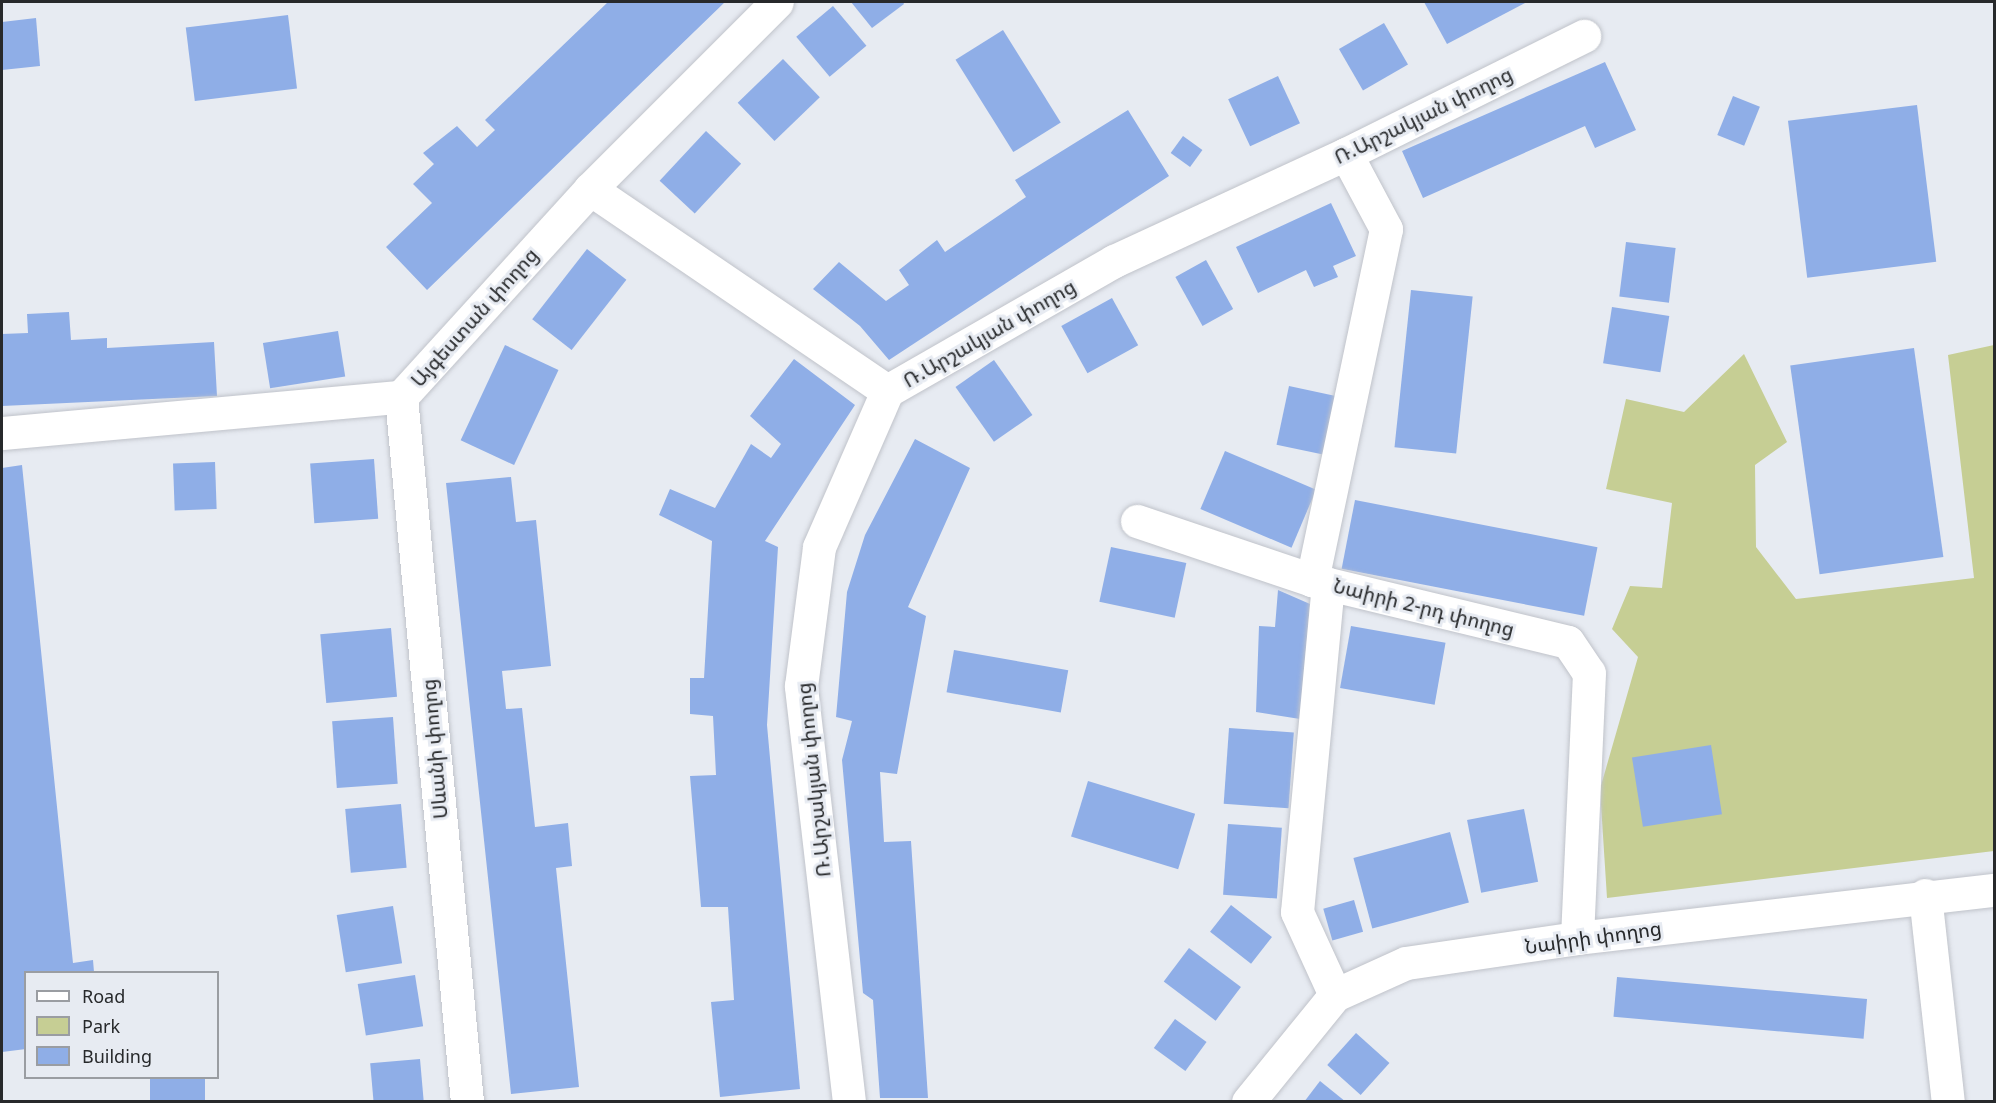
<!DOCTYPE html>
<html>
<head>
<meta charset="utf-8">
<style>
	body { margin:0 }
	#map { position:relative; width:1996px; height:1103px; overflow:hidden; background:#e7ebf2; font-family:"Noto Sans","Noto Sans Armenian",sans-serif }
	div>[style] { position:absolute }
	[style*='--x'] { left:calc(var(--x)*1px); top:calc(var(--y)*1px); width:calc(var(--w)*1px); rotate:calc(var(--a)*1deg) }
	.green>* { inset:0; background:#c6ce94 }
	.building>* { inset:0; background:#8faee7; transform-origin:0 0 }
	.roads { filter:drop-shadow(0 0 2px #c0c3ca) drop-shadow(0 0 2px #c0c3ca) }
	.street>* { height:33px; margin:-16.5px; padding:0 16.5px; transform-origin:16.5px; border-radius:16.5px; background:#fff }
	span { translate:-50% -50%; white-space:nowrap; text-align:center; line-height:1.15; -webkit-text-stroke:6px #e7ebf2; paint-order:stroke }
	.street-label { font-size:20px; color:#27292b }
	.frame { position:absolute; inset:0; border:3px solid #27292b; pointer-events:none }
	.legend { position:absolute; left:24px; top:971px; width:195px; height:108px; box-sizing:border-box; background:#e7ebf2; border:2px solid #9a9da2; margin:0; padding:8px 10px; list-style:none; font-size:18px; color:#27292b }
	.legend li { display:flex; align-items:center; gap:12px; height:30px }
	.legend b { width:30px; border:2px solid #9a9da2 }
</style>
</head>
<body>
<div id="map">
	<div class="green">
		<div style="clip-path:polygon(1994px 345px,1994px 851px,1607px 898px,1600px 789px,1638px 657px,1612px 629px,1630px 586px,1662px 588px,1672px 503px,1606px 489px,1626px 399px,1684px 412px,1744px 354px,1787px 442px,1755px 465px,1756px 547px,1796px 599px,1974px 578px,1948px 355px)"></div>
	</div>
	<div class="building">
		<div style="clip-path:polygon(608px 2px,725px 2px,427px 290px,386px 247px,432px 203px,413px 184px,434px 164px,423px 153px,457px 126px,477px 147px,495px 130px,485px 120px)"></div>
		<div style="clip-path:polygon(851px 2px,903px 2px,904px 4px,872px 28px)"></div>
		<div style="clip-path:polygon(1424px 2px,1527px 2px,1447px 44px)"></div>
		<div style="left:833px;top:6px;width:52px;height:48px;rotate:50deg"></div>
		<div style="left:288px;top:15px;width:74px;height:103px;rotate:83deg"></div>
		<div style="clip-path:polygon(36px 18px,40px 66px,2px 70px,2px 22px)"></div>
		<div style="left:1384px;top:23px;width:48px;height:52px;rotate:60deg"></div>
		<div style="left:1003px;top:30px;width:109px;height:56px;rotate:58deg"></div>
		<div style="left:783px;top:59px;width:53px;height:63px;rotate:46deg"></div>
		<div style="clip-path:polygon(1605px 62px,1636px 130px,1595px 148px,1585px 126px,1423px 198px,1402px 151px)"></div>
		<div style="left:1278px;top:76px;width:52px;height:55px;rotate:65deg"></div>
		<div style="left:1733px;top:96px;width:29px;height:42px;rotate:22deg"></div>
		<div style="left:1917px;top:105px;width:158px;height:130px;rotate:83deg"></div>
		<div style="clip-path:polygon(1128px 110px,1169px 176px,889px 360px,860px 326px,813px 289px,839px 262px,886px 301px,909px 285px,899px 270px,937px 240px,945px 252px,1026px 197px,1015px 180px)"></div>
		<div style="left:706px;top:131px;width:48px;height:68px;rotate:43deg"></div>
		<div style="left:1183px;top:136px;width:24px;height:21px;rotate:36deg"></div>
		<div style="clip-path:polygon(1331px 203px,1356px 256px,1333px 266px,1338px 277px,1314px 287px,1306px 270px,1258px 293px,1236px 247px)"></div>
		<div style="left:1626px;top:242px;width:50px;height:55px;rotate:7deg"></div>
		<div style="left:587px;top:249px;width:50px;height:89px;rotate:38deg"></div>
		<div style="left:1206px;top:260px;width:56px;height:35px;rotate:61deg"></div>
		<div style="left:1411px;top:290px;width:62px;height:158px;rotate:6deg"></div>
		<div style="left:1112px;top:298px;width:54px;height:58px;rotate:61deg"></div>
		<div style="left:1612px;top:307px;width:58px;height:57px;rotate:9deg"></div>
		<div style="clip-path:polygon(69px 312px,71px 340px,107px 338px,107px 348px,214px 342px,217px 396px,2px 406px,2px 334px,28px 333px,27px 314px)"></div>
		<div style="left:338px;top:331px;width:46px;height:76px;rotate:81deg"></div>
		<div style="left:505px;top:345px;width:59px;height:105px;rotate:25deg"></div>
		<div style="left:1914px;top:348px;width:211px;height:125px;rotate:82deg"></div>
		<div style="clip-path:polygon(794px 359px,855px 405px,765px 541px,778px 547px,767px 725px,800px 1089px,720px 1097px,711px 1002px,734px 1000px,728px 907px,701px 907px,690px 776px,716px 775px,713px 716px,690px 714px,690px 678px,704px 678px,712px 541px,659px 515px,670px 489px,715px 508px,751px 444px,771px 458px,781px 444px,750px 416px)"></div>
		<div style="left:994px;top:360px;width:67px;height:47px;rotate:55deg"></div>
		<div style="left:1289px;top:386px;width:50px;height:60px;rotate:12deg"></div>
		<div style="clip-path:polygon(915px 439px,970px 468px,908px 607px,926px 616px,897px 774px,880px 772px,884px 842px,911px 841px,928px 1098px,880px 1098px,873px 1000px,863px 993px,842px 760px,852px 721px,836px 717px,847px 592px,865px 535px)"></div>
		<div style="left:1225px;top:451px;width:99px;height:63px;rotate:23deg"></div>
		<div style="left:374px;top:459px;width:60px;height:64px;rotate:86deg"></div>
		<div style="left:215px;top:462px;width:47px;height:42px;rotate:88deg"></div>
		<div style="clip-path:polygon(22px 465px,73px 963px,93px 960px,94px 972px,26px 972px,26px 1049px,2px 1052px,2px 468px)"></div>
		<div style="clip-path:polygon(511px 477px,516px 522px,536px 520px,551px 666px,502px 671px,506px 709px,522px 708px,535px 827px,568px 823px,572px 866px,556px 868px,579px 1087px,511px 1094px,446px 483px)"></div>
		<div style="left:1355px;top:500px;width:247px;height:70px;rotate:11deg"></div>
		<div style="left:1111px;top:547px;width:77px;height:56px;rotate:12deg"></div>
		<div style="clip-path:polygon(1278px 590px,1310px 604px,1300px 719px,1256px 712px,1259px 626px,1275px 627px)"></div>
		<div style="left:1351px;top:626px;width:96px;height:63px;rotate:10deg"></div>
		<div style="left:391px;top:628px;width:69px;height:71px;rotate:85deg"></div>
		<div style="left:954px;top:650px;width:116px;height:43px;rotate:10deg"></div>
		<div style="left:393px;top:717px;width:67px;height:61px;rotate:86deg"></div>
		<div style="left:1229px;top:728px;width:65px;height:76px;rotate:4deg"></div>
		<div style="left:1711px;top:745px;width:70px;height:80px;rotate:81deg"></div>
		<div style="left:1088px;top:781px;width:112px;height:58px;rotate:17deg"></div>
		<div style="left:401px;top:804px;width:64px;height:56px;rotate:85deg"></div>
		<div style="left:1524px;top:809px;width:74px;height:58px;rotate:79deg"></div>
		<div style="left:1228px;top:824px;width:54px;height:71px;rotate:4deg"></div>
		<div style="left:1450px;top:832px;width:73px;height:100px;rotate:75deg"></div>
		<div style="left:1354px;top:900px;width:33px;height:32px;rotate:74deg"></div>
		<div style="left:1231px;top:905px;width:52px;height:34px;rotate:38deg"></div>
		<div style="left:393px;top:906px;width:58px;height:57px;rotate:81deg"></div>
		<div style="left:1189px;top:948px;width:65px;height:42px;rotate:37deg"></div>
		<div style="left:415px;top:975px;width:52px;height:58px;rotate:81deg"></div>
		<div style="left:1617px;top:977px;width:251px;height:40px;rotate:5deg"></div>
		<div style="left:1175px;top:1019px;width:39px;height:36px;rotate:36deg"></div>
		<div style="left:1356px;top:1033px;width:45px;height:43px;rotate:42deg"></div>
		<div style="left:420px;top:1059px;width:43px;height:50px;rotate:85deg"></div>
		<div style="left:150px;top:1078px;width:55px;height:24px"></div>
		<div style="clip-path:polygon(1320px 1081px,1346px 1102px,1304px 1102px)"></div>
	</div>
	<div class="roads">
		<div class="street">
			<div style="--x:1346;--y:154;--w:85;--a:61.9"></div>
			<div style="--x:1386;--y:229;--w:359;--a:101.9"></div>
			<div style="--x:1312;--y:580;--w:263;--a:13.6"></div>
			<div style="--x:1568;--y:642;--w:37;--a:56"></div>
			<div style="--x:1589;--y:673;--w:265;--a:92.6"></div>
			<div style="--x:590;--y:189;--w:359;--a:34.2"></div>
			<div style="--x:401;--y:397;--w:708;--a:84.65"></div>
			<div style="--x:2;--y:433;--w:401;--a:-5.2"></div>
			<div style="--x:401;--y:397;--w:281;--a:-47.7"></div>
			<div style="--x:590;--y:189;--w:264;--a:-45"></div>
			<div style="--x:1137;--y:521;--w:185;--a:18.6"></div>
			<div style="--x:1328;--y:584;--w:329;--a:95.4"></div>
			<div style="--x:1297;--y:912;--w:91;--a:65.4"></div>
			<div style="--x:1925;--y:895;--w:208;--a:83.7"></div>
			<div style="--x:849;--y:1102;--w:419;--a:-96.6"></div>
			<div style="--x:801;--y:686;--w:140;--a:-82.6"></div>
			<div style="--x:819;--y:547;--w:170;--a:-66.4"></div>
			<div style="--x:887;--y:391;--w:262;--a:-29.8"></div>
			<div style="--x:1114;--y:261;--w:255;--a:-24.8"></div>
			<div style="--x:1346;--y:154;--w:266;--a:-26.4"></div>
			<div style="--x:1248;--y:1102;--w:138;--a:-50.9"></div>
			<div style="--x:1335;--y:995;--w:78;--a:-24.3"></div>
			<div style="--x:1406;--y:963;--w:173;--a:-8.3"></div>
			<div style="--x:1577;--y:938;--w:420;--a:-6.6"></div>
		</div>
	</div>
	<div class="street-label">
		<span style="left:1423px;top:115px;rotate:-26deg">Ռ.Արշակյան փողոց</span>
		<span style="left:474px;top:317px;rotate:-48deg">Այգեստան փողոց</span>
		<span style="left:989px;top:333px;rotate:-30deg">Ռ.Արշակյան փողոց</span>
		<span style="left:1424px;top:607px;rotate:14deg">Նաիրի 2-րդ փողոց</span>
		<span style="left:434px;top:749px;rotate:-95deg">Սևանի փողոց</span>
		<span style="left:813px;top:780px;rotate:-96deg">Ռ.Արշակյան փողոց</span>
		<span style="left:1593px;top:937px;rotate:-8deg">Նաիրի փողոց</span>
	</div>
	<div class="frame"></div>
	<ul class="legend">
	<li><b style="height:8px;background:#fff"></b>Road</li>
	<li><b style="height:16px;background:#c6ce94"></b>Park</li>
	<li><b style="height:16px;background:#8faee7"></b>Building</li>
	</ul>
</div>
</body>
</html>
